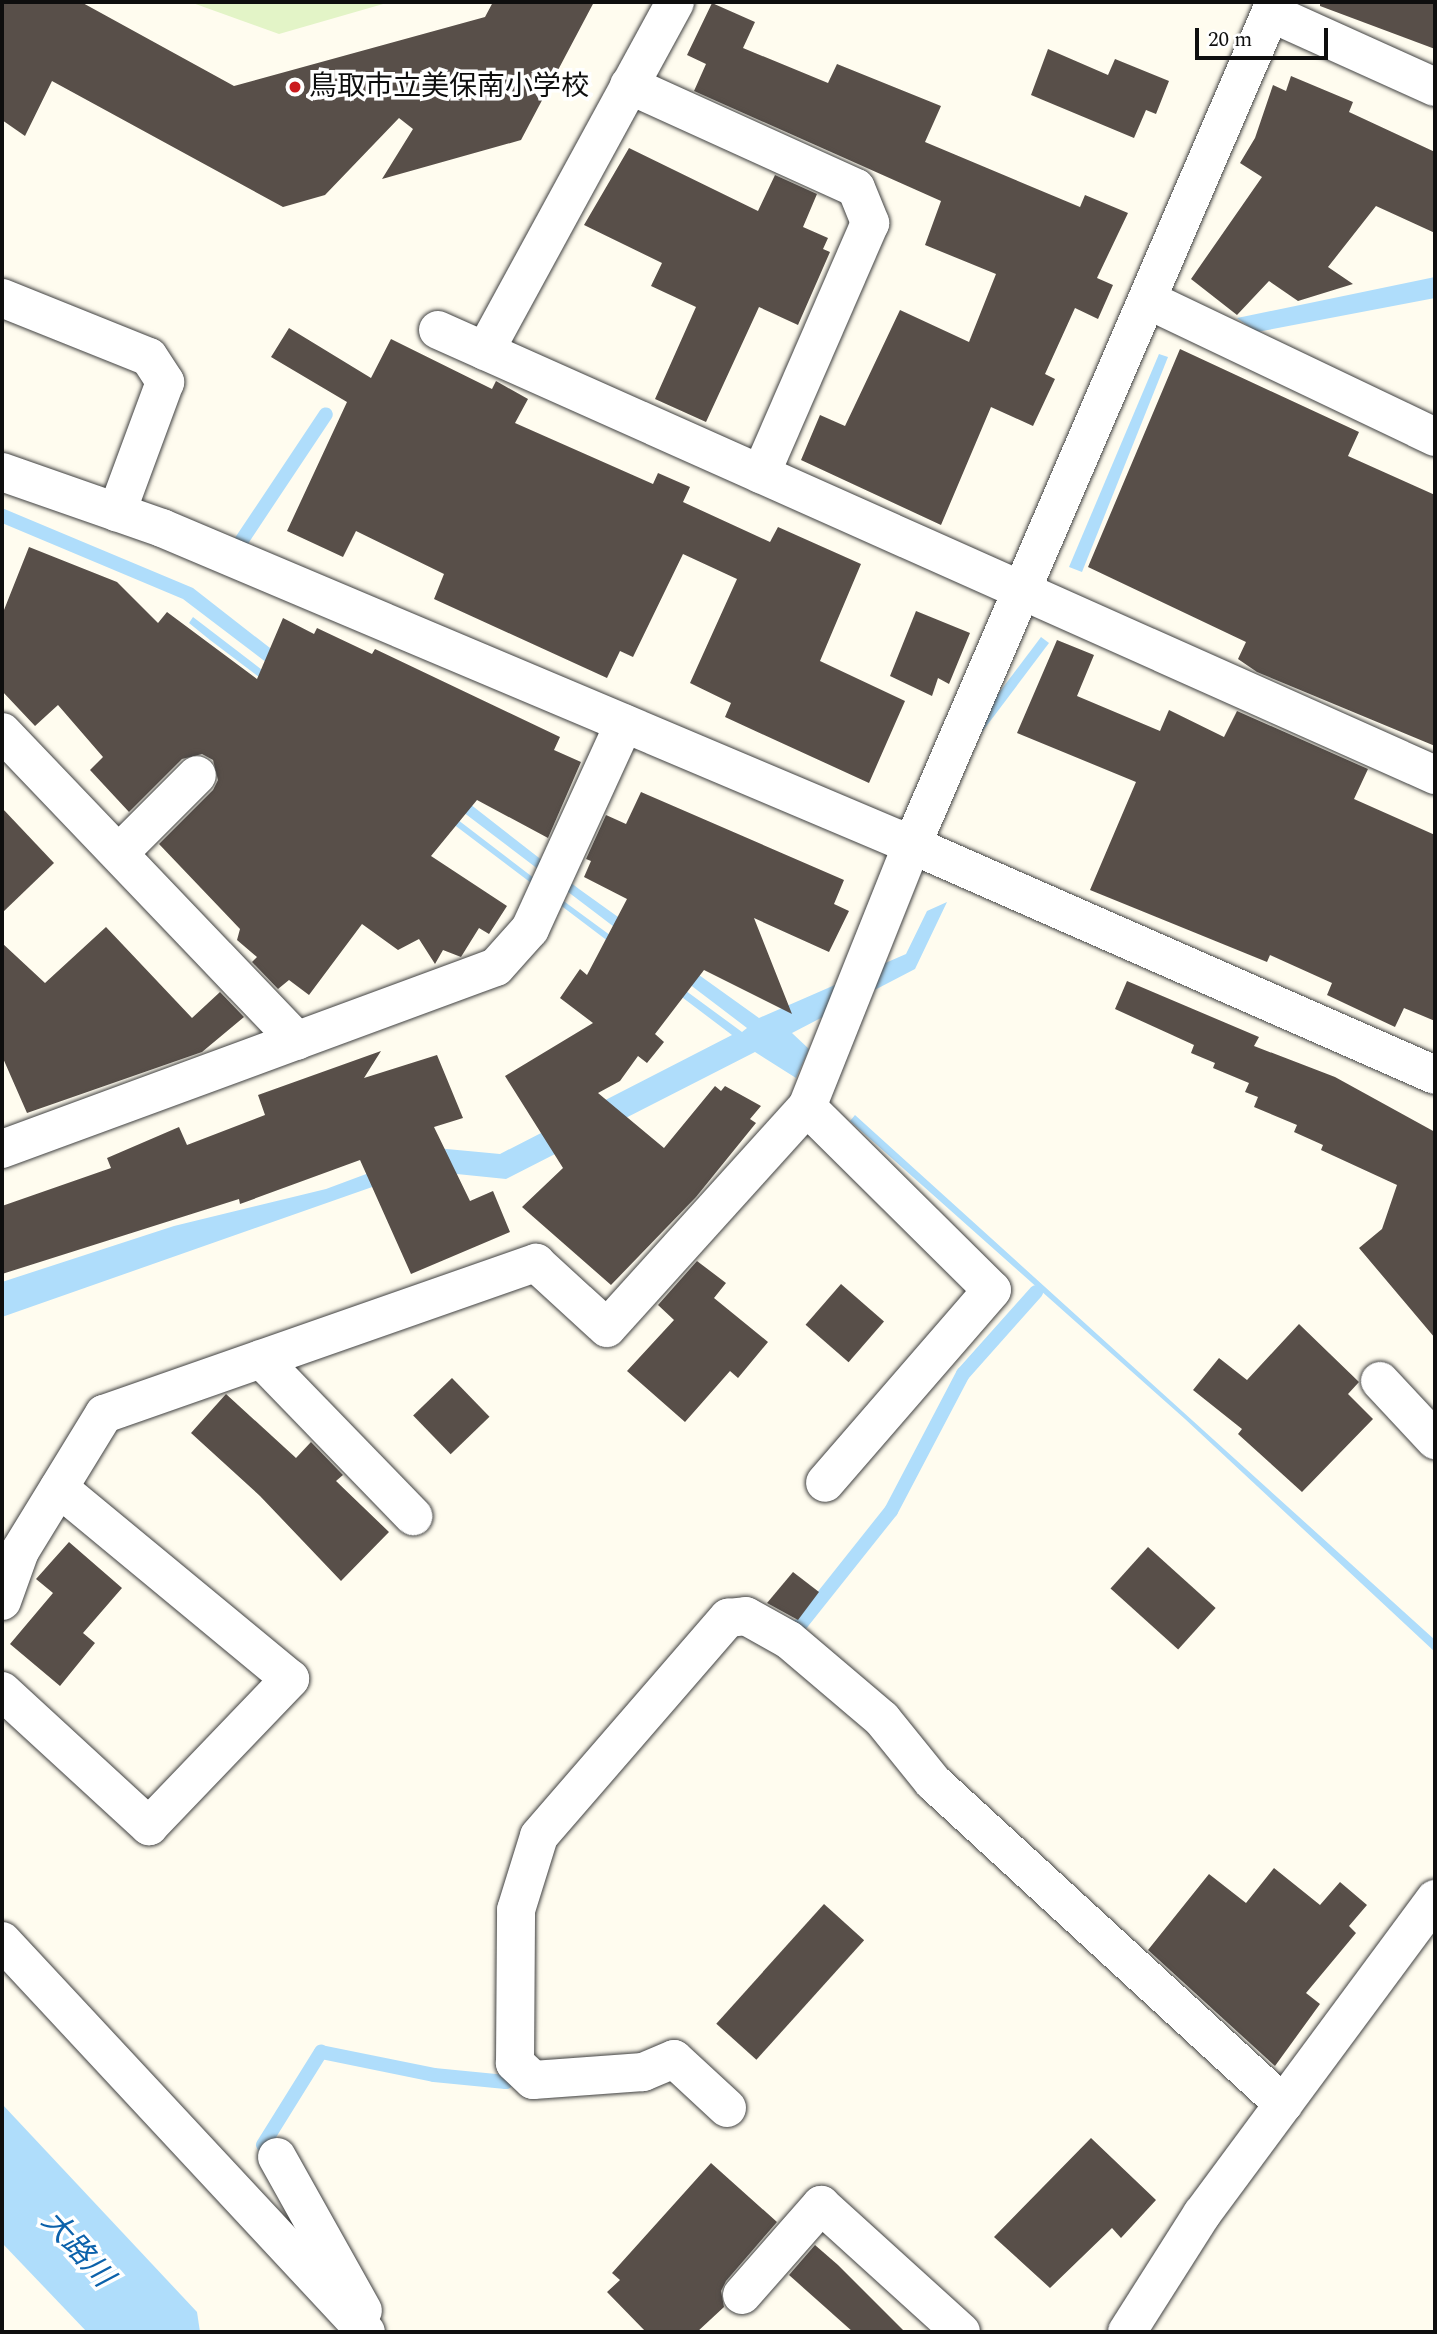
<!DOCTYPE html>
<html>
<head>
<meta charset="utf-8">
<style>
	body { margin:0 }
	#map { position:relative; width:1437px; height:2334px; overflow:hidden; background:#fffcef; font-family:Spectral,"Noto Sans JP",serif }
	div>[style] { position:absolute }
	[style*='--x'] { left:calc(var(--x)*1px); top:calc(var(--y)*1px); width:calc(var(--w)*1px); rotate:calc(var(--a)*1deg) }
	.pitch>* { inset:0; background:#e3f4c7 }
	.water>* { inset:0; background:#afddfb; transform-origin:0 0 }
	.stream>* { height:14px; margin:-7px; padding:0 7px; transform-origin:7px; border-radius:7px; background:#afddfb }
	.building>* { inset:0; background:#584f49; transform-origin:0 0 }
	.roads { filter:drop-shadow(0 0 2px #414141) drop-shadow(0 0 2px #414141) }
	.street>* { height:38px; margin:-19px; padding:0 19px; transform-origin:19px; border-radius:19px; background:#fff }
	.dots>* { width:19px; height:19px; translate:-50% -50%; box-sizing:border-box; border:4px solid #fff; border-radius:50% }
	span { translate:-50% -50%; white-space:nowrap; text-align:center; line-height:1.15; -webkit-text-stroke:7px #fff; paint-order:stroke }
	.poi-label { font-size:28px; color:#0e0e0e }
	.left { translate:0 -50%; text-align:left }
	.water-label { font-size:30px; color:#0c62ab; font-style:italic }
	.frame { position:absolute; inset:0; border:4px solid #0e0e0e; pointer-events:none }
	.scale { position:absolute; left:1195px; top:28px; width:133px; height:32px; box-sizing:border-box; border:4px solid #0e0e0e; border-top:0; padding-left:9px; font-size:21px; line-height:24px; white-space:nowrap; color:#0e0e0e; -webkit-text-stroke:5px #fff; paint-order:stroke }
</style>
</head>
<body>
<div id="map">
	<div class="pitch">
		<div style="clip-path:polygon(190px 2px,390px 2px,279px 34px)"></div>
	</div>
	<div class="water">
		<div style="clip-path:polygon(1435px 277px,1435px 298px,1257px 332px,1237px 318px)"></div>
		<div style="clip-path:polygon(1159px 354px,1168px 357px,1082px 572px,1069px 567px)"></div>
		<div style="clip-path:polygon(2px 508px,193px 588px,579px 889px,759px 1018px,906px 954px,927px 911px,947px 902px,915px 969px,792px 1033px,809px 1049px,796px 1078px,755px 1052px,506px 1179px,447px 1173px,395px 1179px,2px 1317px,2px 1282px,174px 1226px,326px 1189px,436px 1148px,500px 1154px,732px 1035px,210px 640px,189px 623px,193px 617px,569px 905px,742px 1032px,747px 1028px,183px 599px,2px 523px)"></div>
		<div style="left:1041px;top:637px;width:10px;height:194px;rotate:37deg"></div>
		<div style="clip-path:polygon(855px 1115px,1435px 1640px,1435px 1652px,1185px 1419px,850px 1121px)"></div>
		<div style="clip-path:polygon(2px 2104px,197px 2312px,200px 2332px,87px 2332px,2px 2243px)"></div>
	</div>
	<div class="stream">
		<div style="--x:232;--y:555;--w:169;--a:-56.3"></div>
		<div style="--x:785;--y:1624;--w:13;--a:23"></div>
		<div style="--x:797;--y:1629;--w:151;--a:-51.5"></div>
		<div style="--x:891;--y:1511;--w:155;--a:-62.3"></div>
		<div style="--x:963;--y:1374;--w:110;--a:-48.3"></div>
		<div style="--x:263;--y:2145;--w:110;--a:-58.1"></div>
		<div style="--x:321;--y:2052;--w:115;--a:11.5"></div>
		<div style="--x:434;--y:2075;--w:72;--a:5.6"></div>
		<div style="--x:506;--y:2082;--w:18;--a:-90"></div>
	</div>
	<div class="building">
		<div style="clip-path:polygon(2px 2px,81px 2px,234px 86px,485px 17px,493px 2px,594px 2px,521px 140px,382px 179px,413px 129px,399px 118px,325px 195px,283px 207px,52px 81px,25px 136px,2px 120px)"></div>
		<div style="clip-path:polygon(1320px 2px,1435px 2px,1435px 49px,1320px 6px)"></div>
		<div style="clip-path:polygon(712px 3px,755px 22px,743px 48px,828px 83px,837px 64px,941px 106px,925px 142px,1080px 207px,1085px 195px,1128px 213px,1097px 278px,1113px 285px,1098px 319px,1075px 308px,1045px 374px,1055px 379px,1033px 426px,991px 407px,941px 525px,801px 460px,820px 415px,845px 426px,900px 310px,969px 342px,996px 274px,925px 245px,941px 201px,694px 91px,706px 64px,687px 55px)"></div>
		<div style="clip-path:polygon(1048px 49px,1108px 75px,1115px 59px,1169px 81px,1156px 114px,1146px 110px,1134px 138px,1031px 95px)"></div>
		<div style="clip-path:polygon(1291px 76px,1353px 102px,1349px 112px,1435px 152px,1435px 233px,1376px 206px,1328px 267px,1353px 284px,1298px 301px,1269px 281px,1237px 315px,1191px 279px,1262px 177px,1240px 163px,1255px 138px,1273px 85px,1286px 91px)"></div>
		<div style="clip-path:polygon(629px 148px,758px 211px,775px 175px,817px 194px,803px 227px,828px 238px,823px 249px,830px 252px,798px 325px,759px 307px,706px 422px,655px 399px,696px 307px,651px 286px,662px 263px,584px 225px)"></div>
		<div style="clip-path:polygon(289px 328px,371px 378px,391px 339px,492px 389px,496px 381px,528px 399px,515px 423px,653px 484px,658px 473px,690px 487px,683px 502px,770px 542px,778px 527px,861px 564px,820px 661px,905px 701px,869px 783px,725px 717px,731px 703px,690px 683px,737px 579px,683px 554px,633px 657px,620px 651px,607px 678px,434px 599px,444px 574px,356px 531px,343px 557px,287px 531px,347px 402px,271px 357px)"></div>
		<div style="clip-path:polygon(1180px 349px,1359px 432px,1348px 456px,1435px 495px,1435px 746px,1257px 672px,1238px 659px,1246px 642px,1088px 567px)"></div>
		<div style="clip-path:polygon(29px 547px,117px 582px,158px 623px,167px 612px,257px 679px,283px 618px,314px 634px,317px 628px,372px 654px,375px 649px,560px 737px,554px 750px,581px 762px,548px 838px,477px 800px,431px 856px,507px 906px,489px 934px,479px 928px,461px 957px,443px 950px,435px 964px,419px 939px,398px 950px,362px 924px,309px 995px,289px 980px,278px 989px,252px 962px,257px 957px,237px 940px,240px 929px,159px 844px,213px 790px,218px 780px,213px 760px,202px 754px,182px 759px,129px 812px,90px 770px,103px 757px,58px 705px,35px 726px,2px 691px,2px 615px)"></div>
		<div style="clip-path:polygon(916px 611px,970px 633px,949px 684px,938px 678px,932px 696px,890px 676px)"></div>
		<div style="clip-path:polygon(1057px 640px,1094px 655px,1077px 696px,1160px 731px,1169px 710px,1224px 737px,1237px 711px,1368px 769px,1354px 799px,1435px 835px,1435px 1021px,1404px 1008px,1395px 1027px,1327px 995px,1332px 983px,1270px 955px,1267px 962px,1090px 890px,1136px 782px,1017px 733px)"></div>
		<div style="clip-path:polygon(641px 792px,844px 880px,834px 904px,849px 911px,829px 952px,754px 918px,792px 1014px,704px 970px,655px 1034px,664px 1042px,647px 1063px,638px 1056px,620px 1081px,598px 1093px,664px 1148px,715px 1086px,721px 1091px,725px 1086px,761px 1106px,750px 1119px,756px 1123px,696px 1197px,611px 1285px,522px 1207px,563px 1168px,505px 1076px,593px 1023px,560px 998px,580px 969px,587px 975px,627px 899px,584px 877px,591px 861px,586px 859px,606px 815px,626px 824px)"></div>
		<div style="clip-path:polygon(2px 808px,54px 863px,2px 913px)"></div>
		<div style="clip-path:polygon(106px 927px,192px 1018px,220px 992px,244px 1017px,202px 1052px,27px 1113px,2px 1056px,2px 943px,45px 983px)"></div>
		<div style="clip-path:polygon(1127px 981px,1259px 1037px,1254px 1046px,1335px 1077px,1435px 1132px,1435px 1338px,1359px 1248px,1382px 1229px,1397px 1185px,1321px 1150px,1323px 1145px,1294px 1132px,1297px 1125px,1254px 1107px,1258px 1097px,1245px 1092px,1249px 1083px,1213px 1068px,1215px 1063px,1191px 1053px,1194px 1045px,1115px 1009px)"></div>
		<div style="clip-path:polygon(381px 1051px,364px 1078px,437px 1055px,463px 1118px,434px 1127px,470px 1201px,493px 1191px,510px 1232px,411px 1274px,360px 1160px,240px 1204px,239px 1199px,2px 1274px,2px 1206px,111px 1168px,107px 1158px,179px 1127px,187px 1145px,265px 1115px,258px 1095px)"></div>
		<div style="clip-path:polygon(697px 1261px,726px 1283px,714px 1298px,768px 1342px,738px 1378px,730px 1371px,685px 1422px,627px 1371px,674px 1320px,658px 1305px)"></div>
		<div style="left:841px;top:1284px;width:57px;height:54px;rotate:41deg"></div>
		<div style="clip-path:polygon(1299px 1324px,1359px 1382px,1348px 1394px,1373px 1419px,1302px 1492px,1238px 1434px,1242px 1429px,1193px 1390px,1219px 1358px,1247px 1380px)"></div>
		<div style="left:452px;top:1378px;width:54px;height:54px;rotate:46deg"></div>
		<div style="clip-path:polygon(226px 1394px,296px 1458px,311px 1442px,343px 1475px,336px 1481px,389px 1532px,341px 1581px,260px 1496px,191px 1433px)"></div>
		<div style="clip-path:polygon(69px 1542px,122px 1588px,83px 1633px,95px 1643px,60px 1686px,10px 1644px,53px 1593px,36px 1579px)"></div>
		<div style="left:1148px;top:1547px;width:91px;height:56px;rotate:42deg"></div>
		<div style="clip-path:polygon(793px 1572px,819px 1592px,798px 1620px,767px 1603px)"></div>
		<div style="clip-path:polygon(1274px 1868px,1320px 1905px,1340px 1882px,1367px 1905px,1349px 1926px,1356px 1933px,1306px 1993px,1320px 2004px,1275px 2066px,1148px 1950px,1209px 1874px,1246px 1903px)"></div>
		<div style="left:824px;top:1904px;width:54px;height:161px;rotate:42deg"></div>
		<div style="clip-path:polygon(1091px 2138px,1156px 2200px,1121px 2238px,1112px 2228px,1050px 2288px,994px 2237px)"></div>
		<div style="clip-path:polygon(711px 2163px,777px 2222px,726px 2281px,721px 2291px,724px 2307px,697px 2332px,646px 2332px,607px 2292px,620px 2280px,612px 2273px)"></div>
		<div style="clip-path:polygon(815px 2245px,838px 2265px,905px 2332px,853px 2332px,789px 2275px)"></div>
	</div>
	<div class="roads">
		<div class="street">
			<div style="--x:1271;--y:13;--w:180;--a:24.3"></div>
			<div style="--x:629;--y:85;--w:249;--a:24.4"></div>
			<div style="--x:856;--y:188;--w:38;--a:68"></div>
			<div style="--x:870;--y:223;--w:274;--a:113.5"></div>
			<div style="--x:2;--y:298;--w:158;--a:21.9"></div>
			<div style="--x:149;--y:357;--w:30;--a:57"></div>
			<div style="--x:165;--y:382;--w:139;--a:110.3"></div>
			<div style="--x:1150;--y:301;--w:316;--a:25.5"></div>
			<div style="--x:438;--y:330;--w:1092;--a:24.05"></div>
			<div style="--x:485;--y:351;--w:397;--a:-61.4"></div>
			<div style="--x:2;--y:472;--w:170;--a:19.3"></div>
			<div style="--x:162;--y:528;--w:814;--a:22.91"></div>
			<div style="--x:912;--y:845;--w:571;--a:23.74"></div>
			<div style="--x:2;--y:732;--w:427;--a:46.3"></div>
			<div style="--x:119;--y:853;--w:110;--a:-45"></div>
			<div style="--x:807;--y:1107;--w:260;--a:44.7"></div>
			<div style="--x:992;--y:1290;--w:255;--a:130.9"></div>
			<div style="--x:2;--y:1149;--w:526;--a:-20.22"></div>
			<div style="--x:496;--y:967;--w:51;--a:-48.2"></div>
			<div style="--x:530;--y:929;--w:226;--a:-65.4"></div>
			<div style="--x:261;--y:1359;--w:219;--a:45.9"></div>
			<div style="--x:1380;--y:1381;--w:81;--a:47"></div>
			<div style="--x:2;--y:1601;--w:53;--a:-70.2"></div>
			<div style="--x:20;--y:1551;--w:161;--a:-58.5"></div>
			<div style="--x:104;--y:1414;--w:458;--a:-19.3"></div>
			<div style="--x:536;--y:1263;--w:96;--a:42.5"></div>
			<div style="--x:607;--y:1328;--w:298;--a:-47.9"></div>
			<div style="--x:807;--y:1107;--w:282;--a:-68.2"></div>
			<div style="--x:912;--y:845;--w:918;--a:-66.7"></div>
			<div style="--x:2;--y:1691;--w:200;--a:42.6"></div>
			<div style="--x:149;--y:1826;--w:204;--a:-46.2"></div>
			<div style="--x:290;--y:1679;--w:300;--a:-140.4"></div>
			<div style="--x:2;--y:1941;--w:534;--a:47.05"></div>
			<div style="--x:727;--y:2108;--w:72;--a:-137.2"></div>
			<div style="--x:674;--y:2059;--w:34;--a:157"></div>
			<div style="--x:643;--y:2072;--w:110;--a:175.8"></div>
			<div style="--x:533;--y:2080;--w:25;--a:-137"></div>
			<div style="--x:515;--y:2063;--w:153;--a:-89.6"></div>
			<div style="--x:516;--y:1910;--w:77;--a:-72.7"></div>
			<div style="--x:539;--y:1836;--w:289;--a:-49.1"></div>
			<div style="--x:728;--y:1618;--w:18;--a:-6"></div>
			<div style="--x:746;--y:1616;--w:49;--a:29.2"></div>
			<div style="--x:789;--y:1640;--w:122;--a:40.3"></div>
			<div style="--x:882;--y:1719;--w:81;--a:51"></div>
			<div style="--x:933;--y:1782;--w:476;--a:42.6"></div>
			<div style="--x:277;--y:2157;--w:176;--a:60.8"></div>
			<div style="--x:742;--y:2295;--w:120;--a:-48.7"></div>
			<div style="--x:821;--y:2205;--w:189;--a:42.2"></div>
			<div style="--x:1127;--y:2332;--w:140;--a:-57.6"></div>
			<div style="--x:1202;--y:2214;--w:392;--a:-53.5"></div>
		</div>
	</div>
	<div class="dots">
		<div style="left:295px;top:87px;background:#ca1a1e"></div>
	</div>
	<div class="poi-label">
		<span class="left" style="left:309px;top:87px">鳥取市立美保南小学校</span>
	</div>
	<div class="water-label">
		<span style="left:77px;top:2249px;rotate:48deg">大路川</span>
	</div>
	<div class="frame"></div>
	<div class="scale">20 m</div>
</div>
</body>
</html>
